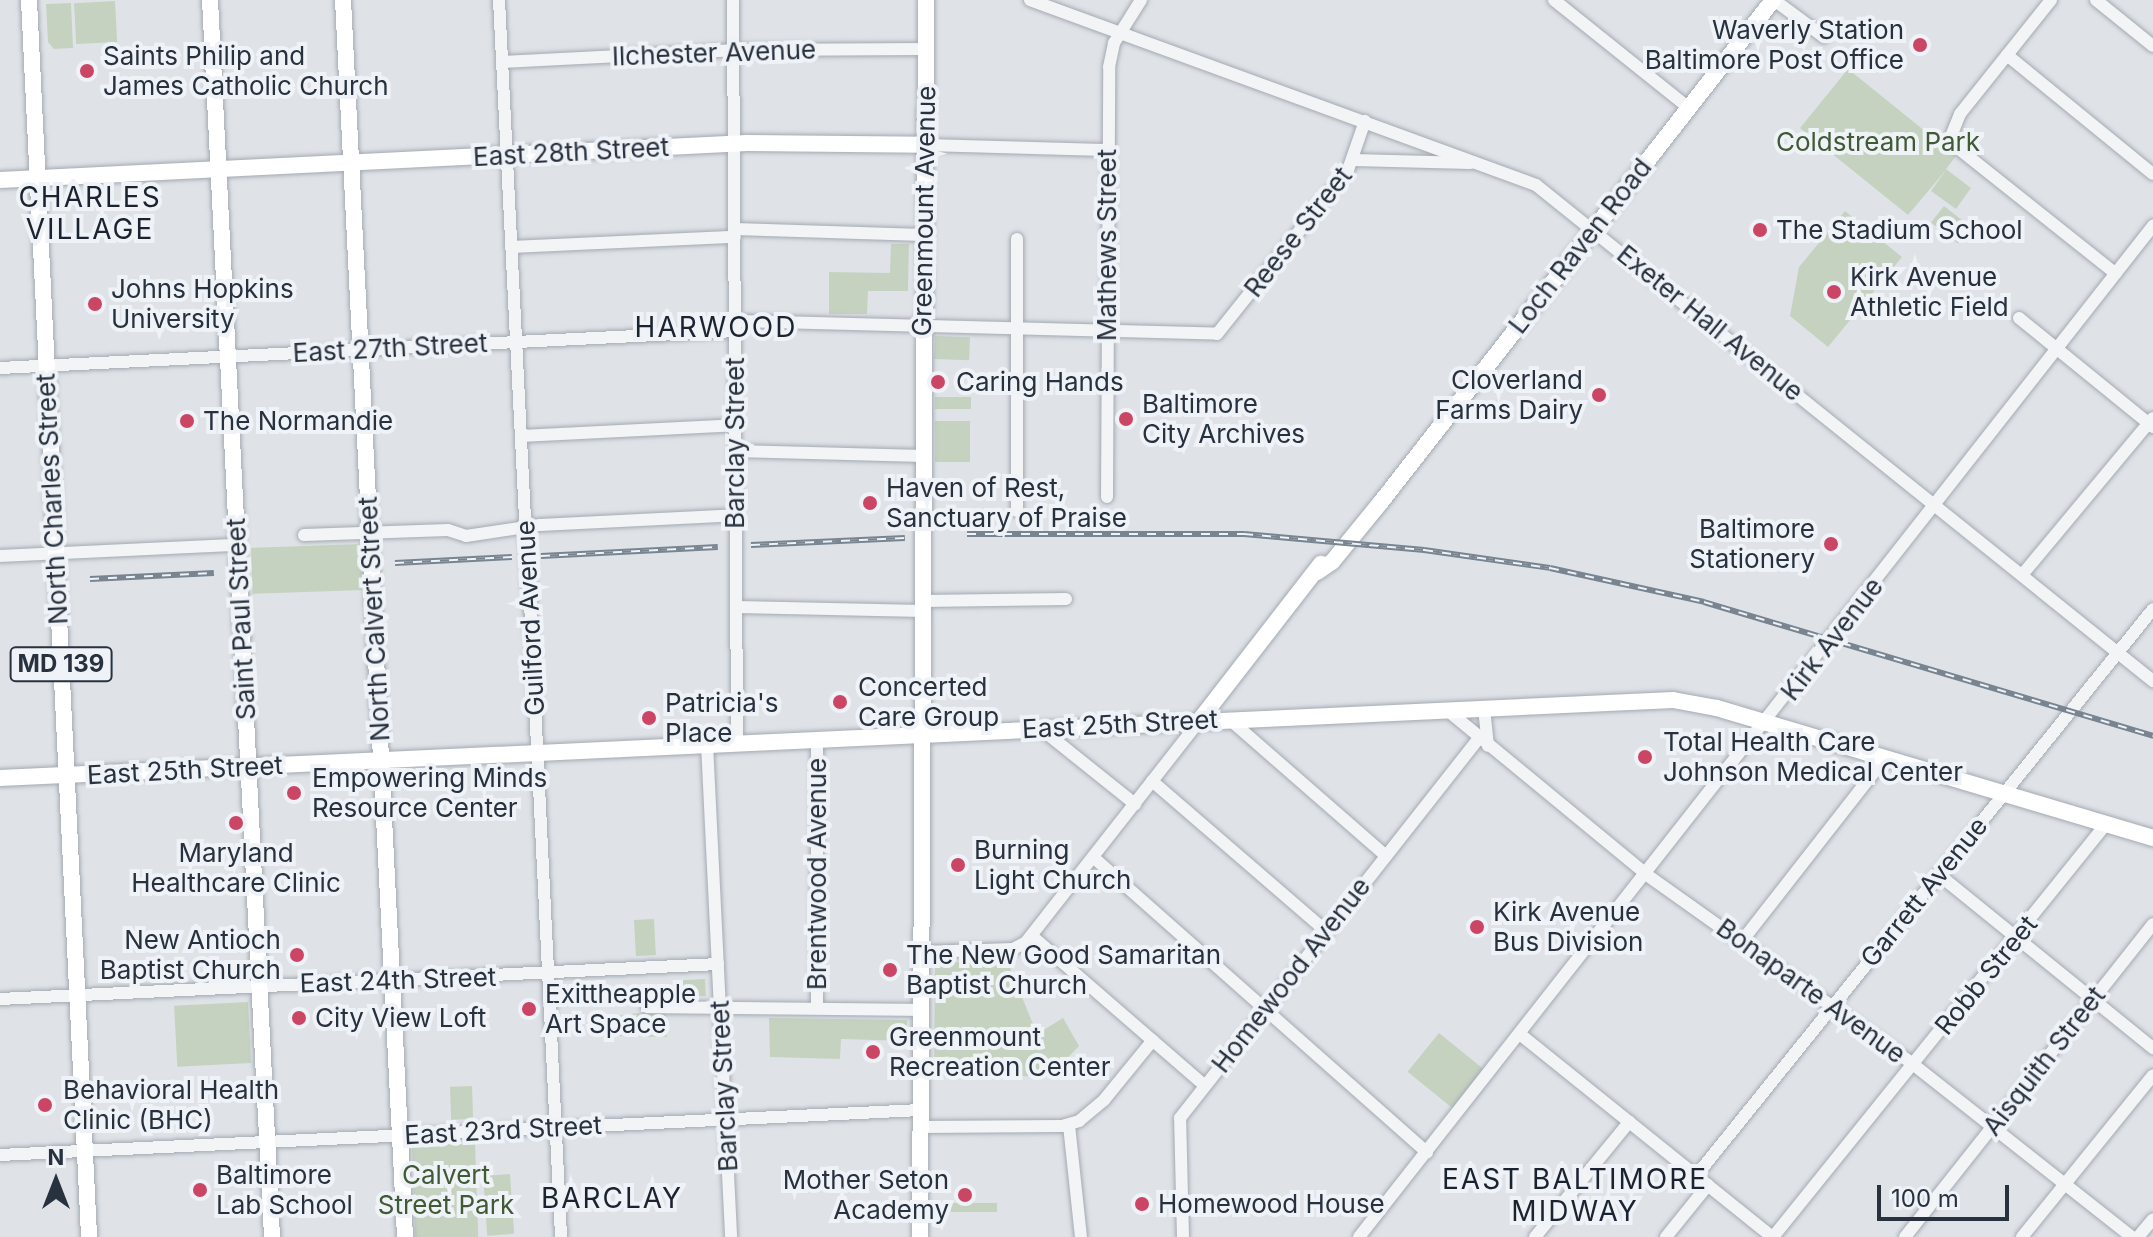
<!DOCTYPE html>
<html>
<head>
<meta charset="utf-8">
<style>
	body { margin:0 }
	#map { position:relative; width:2153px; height:1237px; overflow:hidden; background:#dfe3e8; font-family:Inter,sans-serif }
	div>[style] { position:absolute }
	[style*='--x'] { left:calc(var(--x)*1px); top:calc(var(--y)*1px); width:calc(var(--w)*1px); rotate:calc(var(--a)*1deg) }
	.green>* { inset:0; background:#c6d2c0; transform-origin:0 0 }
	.roads { filter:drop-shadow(0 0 2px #a4aab2) drop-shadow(0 0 2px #a4aab2) }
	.minor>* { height:12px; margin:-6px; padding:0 6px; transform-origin:6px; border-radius:6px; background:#f2f4f6 }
	.major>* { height:16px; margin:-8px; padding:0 8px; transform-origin:8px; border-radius:8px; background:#fff }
	.rail>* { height:6px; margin-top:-3px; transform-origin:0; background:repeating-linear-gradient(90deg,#eff2f6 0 9px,#798491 0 18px); box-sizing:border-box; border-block:2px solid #798491 }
	.bridges { filter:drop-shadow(0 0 2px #a4aab2) drop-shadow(0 0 2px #a4aab2) }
	.minor-bridge>* { height:12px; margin:-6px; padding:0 6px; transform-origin:6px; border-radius:6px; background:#f2f4f6 }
	.dots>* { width:22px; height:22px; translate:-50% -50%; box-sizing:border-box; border:4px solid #eff2f6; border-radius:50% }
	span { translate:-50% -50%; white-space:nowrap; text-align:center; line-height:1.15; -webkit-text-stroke:8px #eff2f6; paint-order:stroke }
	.shield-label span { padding:2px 6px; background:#eff2f6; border:2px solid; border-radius:6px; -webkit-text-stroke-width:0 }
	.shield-label { font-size:24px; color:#28323f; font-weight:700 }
	.poi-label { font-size:26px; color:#28323f }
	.right { translate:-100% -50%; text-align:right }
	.left { translate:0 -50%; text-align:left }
	.street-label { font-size:26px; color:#28323f }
	.park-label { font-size:26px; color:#405a36 }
	.neighbourhood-label { font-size:28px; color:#1b2330; letter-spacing:2px }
	.north { position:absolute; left:16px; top:1141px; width:80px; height:80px; -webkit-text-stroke:6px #eff2f6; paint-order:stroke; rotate:0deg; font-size:22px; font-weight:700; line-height:32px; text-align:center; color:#28323f }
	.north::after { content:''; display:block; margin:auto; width:28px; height:36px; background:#28323f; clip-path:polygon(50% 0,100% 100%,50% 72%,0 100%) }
	.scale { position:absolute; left:1877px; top:1185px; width:132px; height:36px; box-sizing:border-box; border:4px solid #28323f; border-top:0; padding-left:10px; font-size:24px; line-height:28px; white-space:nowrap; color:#28323f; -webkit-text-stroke:6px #eff2f6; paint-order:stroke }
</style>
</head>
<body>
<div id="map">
	<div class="green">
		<div style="left:115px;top:1px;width:41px;height:41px;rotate:87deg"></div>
		<div style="clip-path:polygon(71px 3px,73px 48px,54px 49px,48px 42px,46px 4px)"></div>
		<div style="clip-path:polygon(1848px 69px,1956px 156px,1946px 169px,1971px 188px,1956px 209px,1931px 191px,1946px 170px,1908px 215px,1800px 128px)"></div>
		<div style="left:1944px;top:206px;width:34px;height:21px;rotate:38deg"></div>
		<div style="clip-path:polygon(1845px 211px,1902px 257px,1828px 347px,1790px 316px,1799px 267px)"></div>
		<div style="clip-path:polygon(891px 244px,909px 244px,908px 291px,868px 291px,867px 314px,829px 314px,829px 272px,890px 273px)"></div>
		<div style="left:935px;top:336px;width:35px;height:23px;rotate:2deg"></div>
		<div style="left:935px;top:397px;width:36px;height:12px"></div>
		<div style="left:935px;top:421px;width:35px;height:41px"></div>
		<div style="left:363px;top:544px;width:46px;height:112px;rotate:88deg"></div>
		<div style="left:654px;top:919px;width:36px;height:20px;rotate:87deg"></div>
		<div style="clip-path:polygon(1007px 960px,1037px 1034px,1063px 1018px,1079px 1046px,1050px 1076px,934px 1077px,935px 963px)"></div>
		<div style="left:705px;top:979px;width:17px;height:30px;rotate:87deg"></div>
		<div style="left:248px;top:1002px;width:61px;height:74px;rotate:87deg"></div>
		<div style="clip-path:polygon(647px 1012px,666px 1012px,667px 1037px,608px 1036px,607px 1017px)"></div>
		<div style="clip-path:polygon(769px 1018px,907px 1020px,907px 1041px,841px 1039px,840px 1059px,770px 1057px)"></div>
		<div style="left:1439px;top:1033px;width:58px;height:50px;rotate:39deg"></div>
		<div style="left:472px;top:1086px;width:33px;height:22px;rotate:88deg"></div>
		<div style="left:475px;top:1143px;width:94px;height:63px;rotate:88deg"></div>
		<div style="left:510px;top:1174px;width:60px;height:27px;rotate:86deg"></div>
		<div style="left:951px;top:1203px;width:46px;height:9px"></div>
	</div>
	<div class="roads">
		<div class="minor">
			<div style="--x:499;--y:0;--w:540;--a:87.13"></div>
			<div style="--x:733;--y:0;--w:743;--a:89.69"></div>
			<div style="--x:1030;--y:0;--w:539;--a:20.08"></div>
			<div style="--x:1536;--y:185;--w:792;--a:38.8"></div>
			<div style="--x:1554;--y:0;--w:173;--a:38.7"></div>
			<div style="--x:1774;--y:0;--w:62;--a:36.5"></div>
			<div style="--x:2051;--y:0;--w:146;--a:128.6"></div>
			<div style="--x:1960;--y:114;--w:29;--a:112"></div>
			<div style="--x:1949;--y:141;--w:213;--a:38.5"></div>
			<div style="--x:2096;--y:0;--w:73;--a:38.9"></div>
			<div style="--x:2007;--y:55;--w:188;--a:39.2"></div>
			<div style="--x:502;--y:62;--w:241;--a:-2.9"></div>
			<div style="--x:743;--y:50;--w:183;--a:-0.3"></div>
			<div style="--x:924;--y:145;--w:183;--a:1.6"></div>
			<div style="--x:1353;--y:160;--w:117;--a:1.5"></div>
			<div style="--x:735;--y:229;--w:188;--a:1.8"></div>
			<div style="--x:1017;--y:239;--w:272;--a:90"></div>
			<div style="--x:511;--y:247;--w:224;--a:-2.6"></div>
			<div style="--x:2019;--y:318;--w:173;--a:39.1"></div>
			<div style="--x:735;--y:321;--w:482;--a:1.5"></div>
			<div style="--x:1217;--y:334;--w:210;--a:-51.4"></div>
			<div style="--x:1348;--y:170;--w:52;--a:-70.9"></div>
			<div style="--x:0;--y:368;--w:736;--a:-2.88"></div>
			<div style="--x:521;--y:436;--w:214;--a:-2.9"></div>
			<div style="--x:735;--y:451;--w:188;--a:1.5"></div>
			<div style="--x:1107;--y:497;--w:430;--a:-89.7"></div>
			<div style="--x:1109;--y:67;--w:25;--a:-78"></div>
			<div style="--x:1114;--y:43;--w:51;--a:-57.9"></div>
			<div style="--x:304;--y:535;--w:144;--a:-2"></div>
			<div style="--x:448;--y:530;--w:19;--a:18"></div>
			<div style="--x:466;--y:536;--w:75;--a:-8.5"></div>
			<div style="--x:540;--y:525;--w:195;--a:-2.9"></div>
			<div style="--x:0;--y:556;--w:237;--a:-2.7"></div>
			<div style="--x:2022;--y:575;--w:204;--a:-50.2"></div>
			<div style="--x:529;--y:582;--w:656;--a:87.2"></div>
			<div style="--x:923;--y:601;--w:143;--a:-0.8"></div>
			<div style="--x:737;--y:607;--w:186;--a:1.2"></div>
			<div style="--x:1484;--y:708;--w:38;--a:84"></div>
			<div style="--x:1447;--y:710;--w:259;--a:39.5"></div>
			<div style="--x:1647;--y:875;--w:328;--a:35.4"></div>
			<div style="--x:1914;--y:1065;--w:278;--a:38.3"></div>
			<div style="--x:1229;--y:719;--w:207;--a:41.1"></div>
			<div style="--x:1040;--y:728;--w:122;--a:38.7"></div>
			<div style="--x:817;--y:739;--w:269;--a:90"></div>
			<div style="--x:707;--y:744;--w:494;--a:87.2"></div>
			<div style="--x:1152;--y:781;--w:230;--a:40.8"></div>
			<div style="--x:1093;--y:857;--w:446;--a:41.5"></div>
			<div style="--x:1938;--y:874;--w:277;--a:39"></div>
			<div style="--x:1032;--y:936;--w:228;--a:40.9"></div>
			<div style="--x:1742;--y:941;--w:232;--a:-52"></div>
			<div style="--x:923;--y:952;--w:90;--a:-1.9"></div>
			<div style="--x:1013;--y:949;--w:15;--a:-28"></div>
			<div style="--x:1026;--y:942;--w:281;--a:-51.9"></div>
			<div style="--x:0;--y:999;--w:719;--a:-2.79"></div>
			<div style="--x:647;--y:1007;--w:275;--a:0.6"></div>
			<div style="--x:1521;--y:1035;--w:322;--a:38.8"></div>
			<div style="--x:1069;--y:1125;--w:113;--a:83.9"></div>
			<div style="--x:920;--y:1127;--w:142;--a:-0.4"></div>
			<div style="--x:1062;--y:1126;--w:18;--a:-16"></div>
			<div style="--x:1079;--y:1121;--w:33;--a:-40"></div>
			<div style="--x:1104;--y:1100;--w:77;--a:-50.8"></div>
			<div style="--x:0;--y:1155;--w:921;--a:-2.8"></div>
			<div style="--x:1696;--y:1176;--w:728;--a:-51.13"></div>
			<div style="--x:1183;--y:1237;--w:119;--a:-91.4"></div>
			<div style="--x:1180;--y:1118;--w:482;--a:-51.8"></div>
			<div style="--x:1359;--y:1237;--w:1286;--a:-51.86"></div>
			<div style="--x:1535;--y:1237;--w:149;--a:-50.7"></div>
			<div style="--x:1666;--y:1237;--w:67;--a:-51.1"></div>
			<div style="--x:1773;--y:1237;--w:531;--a:-51.12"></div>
			<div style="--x:1905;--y:1237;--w:399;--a:-51.6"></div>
			<div style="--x:2022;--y:1237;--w:208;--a:-51"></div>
			<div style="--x:2138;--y:1237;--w:23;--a:-50"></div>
		</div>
		<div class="major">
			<div style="--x:29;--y:0;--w:1238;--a:87.22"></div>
			<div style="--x:210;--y:0;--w:1239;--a:87.13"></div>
			<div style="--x:343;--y:0;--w:1239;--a:87.13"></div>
			<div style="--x:0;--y:180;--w:748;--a:-2.84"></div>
			<div style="--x:747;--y:143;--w:177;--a:0.6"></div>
			<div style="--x:1317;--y:572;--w:18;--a:-34"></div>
			<div style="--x:1332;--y:562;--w:77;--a:-50.8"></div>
			<div style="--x:1381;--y:502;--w:637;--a:-52.01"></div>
			<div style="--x:1199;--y:721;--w:199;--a:-52.2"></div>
			<div style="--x:0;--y:778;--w:1675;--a:-2.67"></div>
			<div style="--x:1673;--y:700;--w:45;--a:10.3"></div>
			<div style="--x:1717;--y:708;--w:455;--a:16.6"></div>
			<div style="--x:920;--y:1237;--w:1237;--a:-89.72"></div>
		</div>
	</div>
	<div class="rail">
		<div style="--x:967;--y:534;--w:277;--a:0"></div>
		<div style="--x:1244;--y:534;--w:181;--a:5.1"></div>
		<div style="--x:1424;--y:550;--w:127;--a:8.1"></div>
		<div style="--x:1550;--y:568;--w:158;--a:12.4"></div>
		<div style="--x:1704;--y:602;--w:469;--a:16.6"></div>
		<div style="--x:751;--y:545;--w:154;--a:-2.6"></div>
		<div style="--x:541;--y:556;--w:177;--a:-2.9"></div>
		<div style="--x:395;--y:563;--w:117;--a:-2.9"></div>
		<div style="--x:90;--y:579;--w:124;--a:-2.8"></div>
	</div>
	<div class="bridges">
		<div class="minor-bridge">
			<div style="--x:526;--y:539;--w:43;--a:86"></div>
		</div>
	</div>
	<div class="dots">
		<div style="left:1920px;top:45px;background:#cb4665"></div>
		<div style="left:87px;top:71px;background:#cb4665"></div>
		<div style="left:1760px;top:230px;background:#cb4665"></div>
		<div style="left:1834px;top:292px;background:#cb4665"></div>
		<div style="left:95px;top:304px;background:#cb4665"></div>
		<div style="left:938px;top:382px;background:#cb4665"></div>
		<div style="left:1599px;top:395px;background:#cb4665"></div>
		<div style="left:1126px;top:419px;background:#cb4665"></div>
		<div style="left:187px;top:421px;background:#cb4665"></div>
		<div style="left:870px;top:503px;background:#cb4665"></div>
		<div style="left:1831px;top:544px;background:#cb4665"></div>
		<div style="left:840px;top:702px;background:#cb4665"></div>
		<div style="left:649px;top:718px;background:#cb4665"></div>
		<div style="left:1645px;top:757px;background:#cb4665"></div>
		<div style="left:294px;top:793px;background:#cb4665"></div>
		<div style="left:236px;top:823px;background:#cb4665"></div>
		<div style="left:958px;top:865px;background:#cb4665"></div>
		<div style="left:1477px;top:927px;background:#cb4665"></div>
		<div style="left:297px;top:955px;background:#cb4665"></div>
		<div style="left:890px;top:970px;background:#cb4665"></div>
		<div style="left:529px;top:1009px;background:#cb4665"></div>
		<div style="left:299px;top:1018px;background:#cb4665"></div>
		<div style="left:873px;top:1052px;background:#cb4665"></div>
		<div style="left:45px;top:1105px;background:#cb4665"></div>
		<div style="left:200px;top:1190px;background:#cb4665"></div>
		<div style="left:965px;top:1195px;background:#cb4665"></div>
		<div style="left:1142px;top:1204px;background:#cb4665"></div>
	</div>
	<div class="shield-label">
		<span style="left:61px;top:664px">MD 139</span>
	</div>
	<div class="poi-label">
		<span class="right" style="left:1904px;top:45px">Waverly Station<br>Baltimore Post Office</span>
		<span class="left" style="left:103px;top:71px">Saints Philip and<br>James Catholic Church</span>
		<span class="left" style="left:1776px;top:230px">The Stadium School</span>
		<span class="left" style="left:1850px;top:292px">Kirk Avenue<br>Athletic Field</span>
		<span class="left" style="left:111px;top:304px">Johns Hopkins<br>University</span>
		<span class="right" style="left:1583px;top:395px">Cloverland<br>Farms Dairy</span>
		<span class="left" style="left:956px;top:382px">Caring Hands</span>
		<span class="left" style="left:1142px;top:419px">Baltimore<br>City Archives</span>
		<span class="left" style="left:203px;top:421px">The Normandie</span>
		<span class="left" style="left:886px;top:503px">Haven of Rest,<br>Sanctuary of Praise</span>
		<span class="right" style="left:1815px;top:544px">Baltimore<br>Stationery</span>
		<span class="left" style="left:858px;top:702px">Concerted<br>Care Group</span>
		<span class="left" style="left:665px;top:718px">Patricia's<br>Place</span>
		<span class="left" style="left:1663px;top:757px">Total Health Care<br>Johnson Medical Center</span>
		<span class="left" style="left:312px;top:793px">Empowering Minds<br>Resource Center</span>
		<span class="left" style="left:974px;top:865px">Burning<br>Light Church</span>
		<span style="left:236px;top:868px">Maryland<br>Healthcare Clinic</span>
		<span class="left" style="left:1493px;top:927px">Kirk Avenue<br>Bus Division</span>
		<span class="right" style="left:281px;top:955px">New Antioch<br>Baptist Church</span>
		<span class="left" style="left:906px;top:970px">The New Good Samaritan<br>Baptist Church</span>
		<span class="left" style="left:545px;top:1009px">Exittheapple<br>Art Space</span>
		<span class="left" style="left:315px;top:1018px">City View Loft</span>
		<span class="left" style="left:889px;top:1052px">Greenmount<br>Recreation Center</span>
		<span class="left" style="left:63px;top:1105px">Behavioral Health<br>Clinic (BHC)</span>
		<span class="left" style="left:216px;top:1190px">Baltimore<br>Lab School</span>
		<span class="right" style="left:949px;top:1195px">Mother Seton<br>Academy</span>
		<span class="left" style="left:1158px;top:1204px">Homewood House</span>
	</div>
	<div class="street-label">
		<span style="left:714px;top:53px;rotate:-2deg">Ilchester Avenue</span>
		<span style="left:571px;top:152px;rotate:-3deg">East 28th Street</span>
		<span style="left:924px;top:211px;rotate:-89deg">Greenmount Avenue</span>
		<span style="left:1298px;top:232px;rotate:-52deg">Reese Street</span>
		<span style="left:1107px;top:245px;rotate:-90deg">Mathews Street</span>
		<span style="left:1580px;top:246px;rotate:-52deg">Loch Raven Road</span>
		<span style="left:1710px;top:323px;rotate:39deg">Exeter Hall Avenue</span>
		<span style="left:390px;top:348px;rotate:-3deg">East 27th Street</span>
		<span style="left:735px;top:443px;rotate:-90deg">Barclay Street</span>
		<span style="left:52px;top:499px;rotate:-93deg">North Charles Street</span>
		<span style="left:530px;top:618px;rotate:-93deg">Guilford Avenue</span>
		<span style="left:241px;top:619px;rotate:-93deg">Saint Paul Street</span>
		<span style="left:374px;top:619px;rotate:-93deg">North Calvert Street</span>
		<span style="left:1832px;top:639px;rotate:-52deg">Kirk Avenue</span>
		<span style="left:1120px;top:724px;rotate:-3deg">East 25th Street</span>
		<span style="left:185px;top:770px;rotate:-3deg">East 25th Street</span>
		<span style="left:817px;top:874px;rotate:-90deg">Brentwood Avenue</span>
		<span style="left:1924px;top:892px;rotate:-51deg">Garrett Avenue</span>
		<span style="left:1291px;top:975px;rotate:-52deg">Homewood Avenue</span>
		<span style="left:1986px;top:975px;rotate:-51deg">Robb Street</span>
		<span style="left:398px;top:980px;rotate:-2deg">East 24th Street</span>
		<span style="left:1811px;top:991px;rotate:36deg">Bonaparte Avenue</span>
		<span style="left:2044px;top:1061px;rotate:-52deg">Aisquith Street</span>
		<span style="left:724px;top:1086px;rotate:-93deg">Barclay Street</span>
		<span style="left:503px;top:1130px;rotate:-3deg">East 23rd Street</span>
	</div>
	<div class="park-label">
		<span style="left:1878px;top:142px">Coldstream Park</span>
		<span style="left:446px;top:1190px">Calvert<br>Street Park</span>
	</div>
	<div class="neighbourhood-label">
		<span style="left:90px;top:213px">CHARLES<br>VILLAGE</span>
		<span style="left:716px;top:327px">HARWOOD</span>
		<span style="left:1575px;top:1195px">EAST BALTIMORE<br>MIDWAY</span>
		<span style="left:612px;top:1198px">BARCLAY</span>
	</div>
	<div class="north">N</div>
	<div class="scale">100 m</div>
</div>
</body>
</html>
